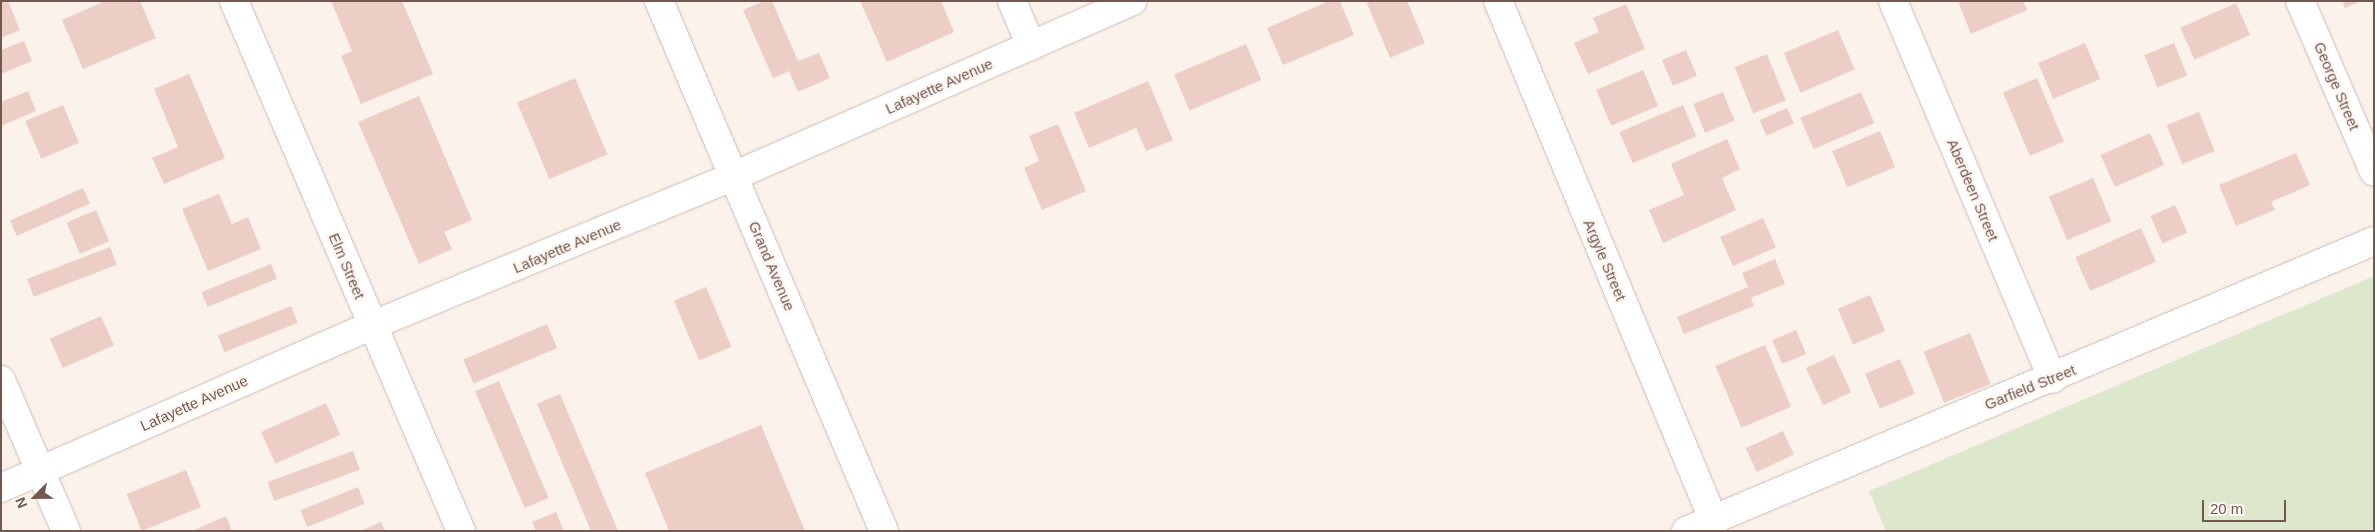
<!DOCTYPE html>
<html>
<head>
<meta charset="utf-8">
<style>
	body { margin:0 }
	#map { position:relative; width:2375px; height:532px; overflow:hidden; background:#fbf2ec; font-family:Helvetica,sans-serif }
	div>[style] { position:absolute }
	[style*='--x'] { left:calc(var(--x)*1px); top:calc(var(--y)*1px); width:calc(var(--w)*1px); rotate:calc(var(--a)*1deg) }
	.green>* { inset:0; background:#dce7cb }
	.building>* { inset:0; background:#edcec6; transform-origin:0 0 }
	.roads { filter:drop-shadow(0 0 1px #cebbb5) drop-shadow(0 0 1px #cebbb5) }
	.street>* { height:28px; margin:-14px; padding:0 14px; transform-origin:14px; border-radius:14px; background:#fff }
	.secondary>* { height:28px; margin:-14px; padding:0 14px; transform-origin:14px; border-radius:14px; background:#fff }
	span { translate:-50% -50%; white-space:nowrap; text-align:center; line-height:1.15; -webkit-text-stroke:5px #fdf7f2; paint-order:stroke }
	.street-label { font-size:15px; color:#745751 }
	.frame { position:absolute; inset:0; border:2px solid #745751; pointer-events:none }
	.north { position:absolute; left:10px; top:472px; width:50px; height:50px; -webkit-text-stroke:4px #fdf7f2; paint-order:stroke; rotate:247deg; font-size:14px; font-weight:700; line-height:20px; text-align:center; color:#745751 }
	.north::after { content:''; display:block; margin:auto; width:18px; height:22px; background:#745751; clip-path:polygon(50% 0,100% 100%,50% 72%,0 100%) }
	.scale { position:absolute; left:2202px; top:500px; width:84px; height:22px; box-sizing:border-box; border:2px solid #745751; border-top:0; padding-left:6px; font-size:15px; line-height:18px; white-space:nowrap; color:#745751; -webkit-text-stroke:4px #fdf7f2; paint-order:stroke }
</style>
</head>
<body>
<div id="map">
	<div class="green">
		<div style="clip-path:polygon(2374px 276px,2374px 531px,1886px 531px,1869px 491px)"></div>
	</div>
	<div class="building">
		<div style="clip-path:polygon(1px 1px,8px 1px,20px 30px,1px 38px)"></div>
		<div style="clip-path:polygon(105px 1px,140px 1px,156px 38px,83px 69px,62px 20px)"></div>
		<div style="clip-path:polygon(331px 1px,402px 1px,433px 74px,361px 104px,341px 56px,352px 51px)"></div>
		<div style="clip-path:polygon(764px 1px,772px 1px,798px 61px,819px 53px,830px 78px,798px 92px,789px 71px,773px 78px,743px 10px)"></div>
		<div style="clip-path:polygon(860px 1px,941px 1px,954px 32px,887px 62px)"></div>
		<div style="clip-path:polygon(1329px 1px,1340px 1px,1354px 35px,1283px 65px,1267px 28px)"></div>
		<div style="clip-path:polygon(1366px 1px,1407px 1px,1425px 43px,1390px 58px)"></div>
		<div style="clip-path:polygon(1958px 1px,2023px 1px,2027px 10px,1971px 34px)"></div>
		<div style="clip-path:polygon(2342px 1px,2362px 1px,2345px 8px)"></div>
		<div style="left:2236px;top:3px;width:35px;height:61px;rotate:66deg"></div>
		<div style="clip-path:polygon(1626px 4px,1645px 49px,1588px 74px,1574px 43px,1599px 32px,1593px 18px)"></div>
		<div style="left:1838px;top:30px;width:43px;height:59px;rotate:67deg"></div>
		<div style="clip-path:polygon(24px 41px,32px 61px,1px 74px,1px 50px)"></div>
		<div style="left:2085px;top:43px;width:39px;height:51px;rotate:67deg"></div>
		<div style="left:2174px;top:43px;width:35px;height:32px;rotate:68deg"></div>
		<div style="left:1246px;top:44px;width:39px;height:78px;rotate:67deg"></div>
		<div style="left:1686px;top:50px;width:28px;height:26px;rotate:67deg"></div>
		<div style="left:1767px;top:54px;width:50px;height:35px;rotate:68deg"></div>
		<div style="left:1643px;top:70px;width:39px;height:51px;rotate:67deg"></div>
		<div style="clip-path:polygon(189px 74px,225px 158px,164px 184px,152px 158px,178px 147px,154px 89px)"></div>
		<div style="left:575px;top:78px;width:83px;height:63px;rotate:67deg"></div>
		<div style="left:2037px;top:78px;width:69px;height:37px;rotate:67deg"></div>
		<div style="clip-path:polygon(1148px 81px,1173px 140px,1146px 151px,1136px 128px,1089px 148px,1074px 113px)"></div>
		<div style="clip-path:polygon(28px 91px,36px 111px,1px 126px,1px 102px)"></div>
		<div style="left:1723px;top:92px;width:31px;height:32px;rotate:68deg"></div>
		<div style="left:1861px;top:92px;width:34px;height:66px;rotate:67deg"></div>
		<div style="clip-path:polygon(419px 96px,472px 220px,444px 232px,452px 249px,419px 264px,358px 122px)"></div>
		<div style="left:63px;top:105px;width:41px;height:41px;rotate:67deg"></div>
		<div style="left:1683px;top:105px;width:34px;height:69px;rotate:67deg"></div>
		<div style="left:1787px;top:108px;width:17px;height:30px;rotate:66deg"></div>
		<div style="left:2199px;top:112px;width:42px;height:35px;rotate:68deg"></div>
		<div style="clip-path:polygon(1058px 124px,1086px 191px,1042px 210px,1024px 168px,1039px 161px,1029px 136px)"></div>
		<div style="left:1880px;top:131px;width:39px;height:52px;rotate:67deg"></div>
		<div style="left:2150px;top:133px;width:35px;height:54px;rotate:66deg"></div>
		<div style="clip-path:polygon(1727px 139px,1740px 169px,1722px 178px,1736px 210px,1663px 243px,1649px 210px,1684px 195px,1671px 164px)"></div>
		<div style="clip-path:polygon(2296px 153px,2310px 185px,2271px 202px,2275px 210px,2236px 226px,2219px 185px)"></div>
		<div style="left:2093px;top:178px;width:47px;height:48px;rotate:67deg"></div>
		<div style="left:83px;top:188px;width:17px;height:80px;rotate:66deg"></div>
		<div style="clip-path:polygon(219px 194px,232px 224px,248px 217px,261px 249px,208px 271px,182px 209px)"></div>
		<div style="left:2175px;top:205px;width:30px;height:27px;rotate:66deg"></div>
		<div style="left:96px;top:210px;width:34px;height:32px;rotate:67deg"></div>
		<div style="left:1763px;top:218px;width:32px;height:47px;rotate:66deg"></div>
		<div style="left:2141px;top:228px;width:37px;height:72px;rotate:66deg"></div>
		<div style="left:110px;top:247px;width:19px;height:89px;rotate:69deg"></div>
		<div style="clip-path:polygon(1775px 259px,1785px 284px,1751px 298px,1754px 306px,1684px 334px,1677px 317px,1748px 287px,1742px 273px)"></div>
		<div style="left:271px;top:264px;width:16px;height:75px;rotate:68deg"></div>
		<div style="left:706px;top:287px;width:65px;height:35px;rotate:67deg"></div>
		<div style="left:1870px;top:295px;width:39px;height:35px;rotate:67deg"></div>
		<div style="left:291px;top:306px;width:18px;height:79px;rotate:68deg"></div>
		<div style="left:101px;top:316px;width:32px;height:56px;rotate:66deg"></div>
		<div style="left:547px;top:324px;width:26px;height:91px;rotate:67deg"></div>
		<div style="left:1796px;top:330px;width:26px;height:26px;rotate:67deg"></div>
		<div style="left:1970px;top:333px;width:55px;height:50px;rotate:68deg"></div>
		<div style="left:1765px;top:345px;width:67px;height:54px;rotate:67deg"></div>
		<div style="left:1834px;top:355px;width:41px;height:31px;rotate:65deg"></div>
		<div style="left:1900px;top:359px;width:38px;height:38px;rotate:67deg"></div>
		<div style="left:499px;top:381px;width:127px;height:26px;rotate:67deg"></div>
		<div style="left:560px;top:394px;width:148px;height:25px;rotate:67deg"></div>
		<div style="left:326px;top:403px;width:35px;height:71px;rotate:66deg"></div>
		<div style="clip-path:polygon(761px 425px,805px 531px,669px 531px,645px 473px)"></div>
		<div style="left:1783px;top:431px;width:26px;height:41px;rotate:65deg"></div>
		<div style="left:353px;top:451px;width:20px;height:91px;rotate:70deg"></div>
		<div style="left:186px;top:470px;width:40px;height:64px;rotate:68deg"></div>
		<div style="left:358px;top:487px;width:18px;height:62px;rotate:68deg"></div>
		<div style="clip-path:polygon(556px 512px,564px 531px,536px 531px,532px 522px)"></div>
		<div style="clip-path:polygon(226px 516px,232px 531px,192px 531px)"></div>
		<div style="clip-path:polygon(381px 522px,385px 531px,360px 531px)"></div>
	</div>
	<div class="roads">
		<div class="street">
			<div style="--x:234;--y:1;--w:577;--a:66.81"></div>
			<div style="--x:1012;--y:1;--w:49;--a:67.1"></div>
			<div style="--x:1498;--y:1;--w:561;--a:67.46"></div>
			<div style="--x:1893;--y:1;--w:410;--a:67.1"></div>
			<div style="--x:2300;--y:1;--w:186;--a:66.6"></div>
			<div style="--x:1;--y:380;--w:164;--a:66.7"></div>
			<div style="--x:1;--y:488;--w:406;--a:-23.7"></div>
			<div style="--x:373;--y:325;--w:391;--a:-22.4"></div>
			<div style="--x:1686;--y:531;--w:747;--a:-22.86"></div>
		</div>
		<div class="secondary">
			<div style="--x:659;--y:1;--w:576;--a:67"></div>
			<div style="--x:734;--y:176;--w:435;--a:-23.7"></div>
		</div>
	</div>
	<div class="street-label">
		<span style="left:939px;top:86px;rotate:-24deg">Lafayette Avenue</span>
		<span style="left:2337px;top:86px;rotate:67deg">George Street</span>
		<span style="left:1973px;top:190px;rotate:67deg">Aberdeen Street</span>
		<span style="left:567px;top:246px;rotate:-23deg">Lafayette Avenue</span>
		<span style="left:1605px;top:260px;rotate:67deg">Argyle Street</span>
		<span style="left:347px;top:266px;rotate:67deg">Elm Street</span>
		<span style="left:772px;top:266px;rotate:67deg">Grand Avenue</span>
		<span style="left:2030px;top:387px;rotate:-22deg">Garfield Street</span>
		<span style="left:194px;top:403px;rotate:-24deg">Lafayette Avenue</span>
	</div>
	<div class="frame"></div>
	<div class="north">N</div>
	<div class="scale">20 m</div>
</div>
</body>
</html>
